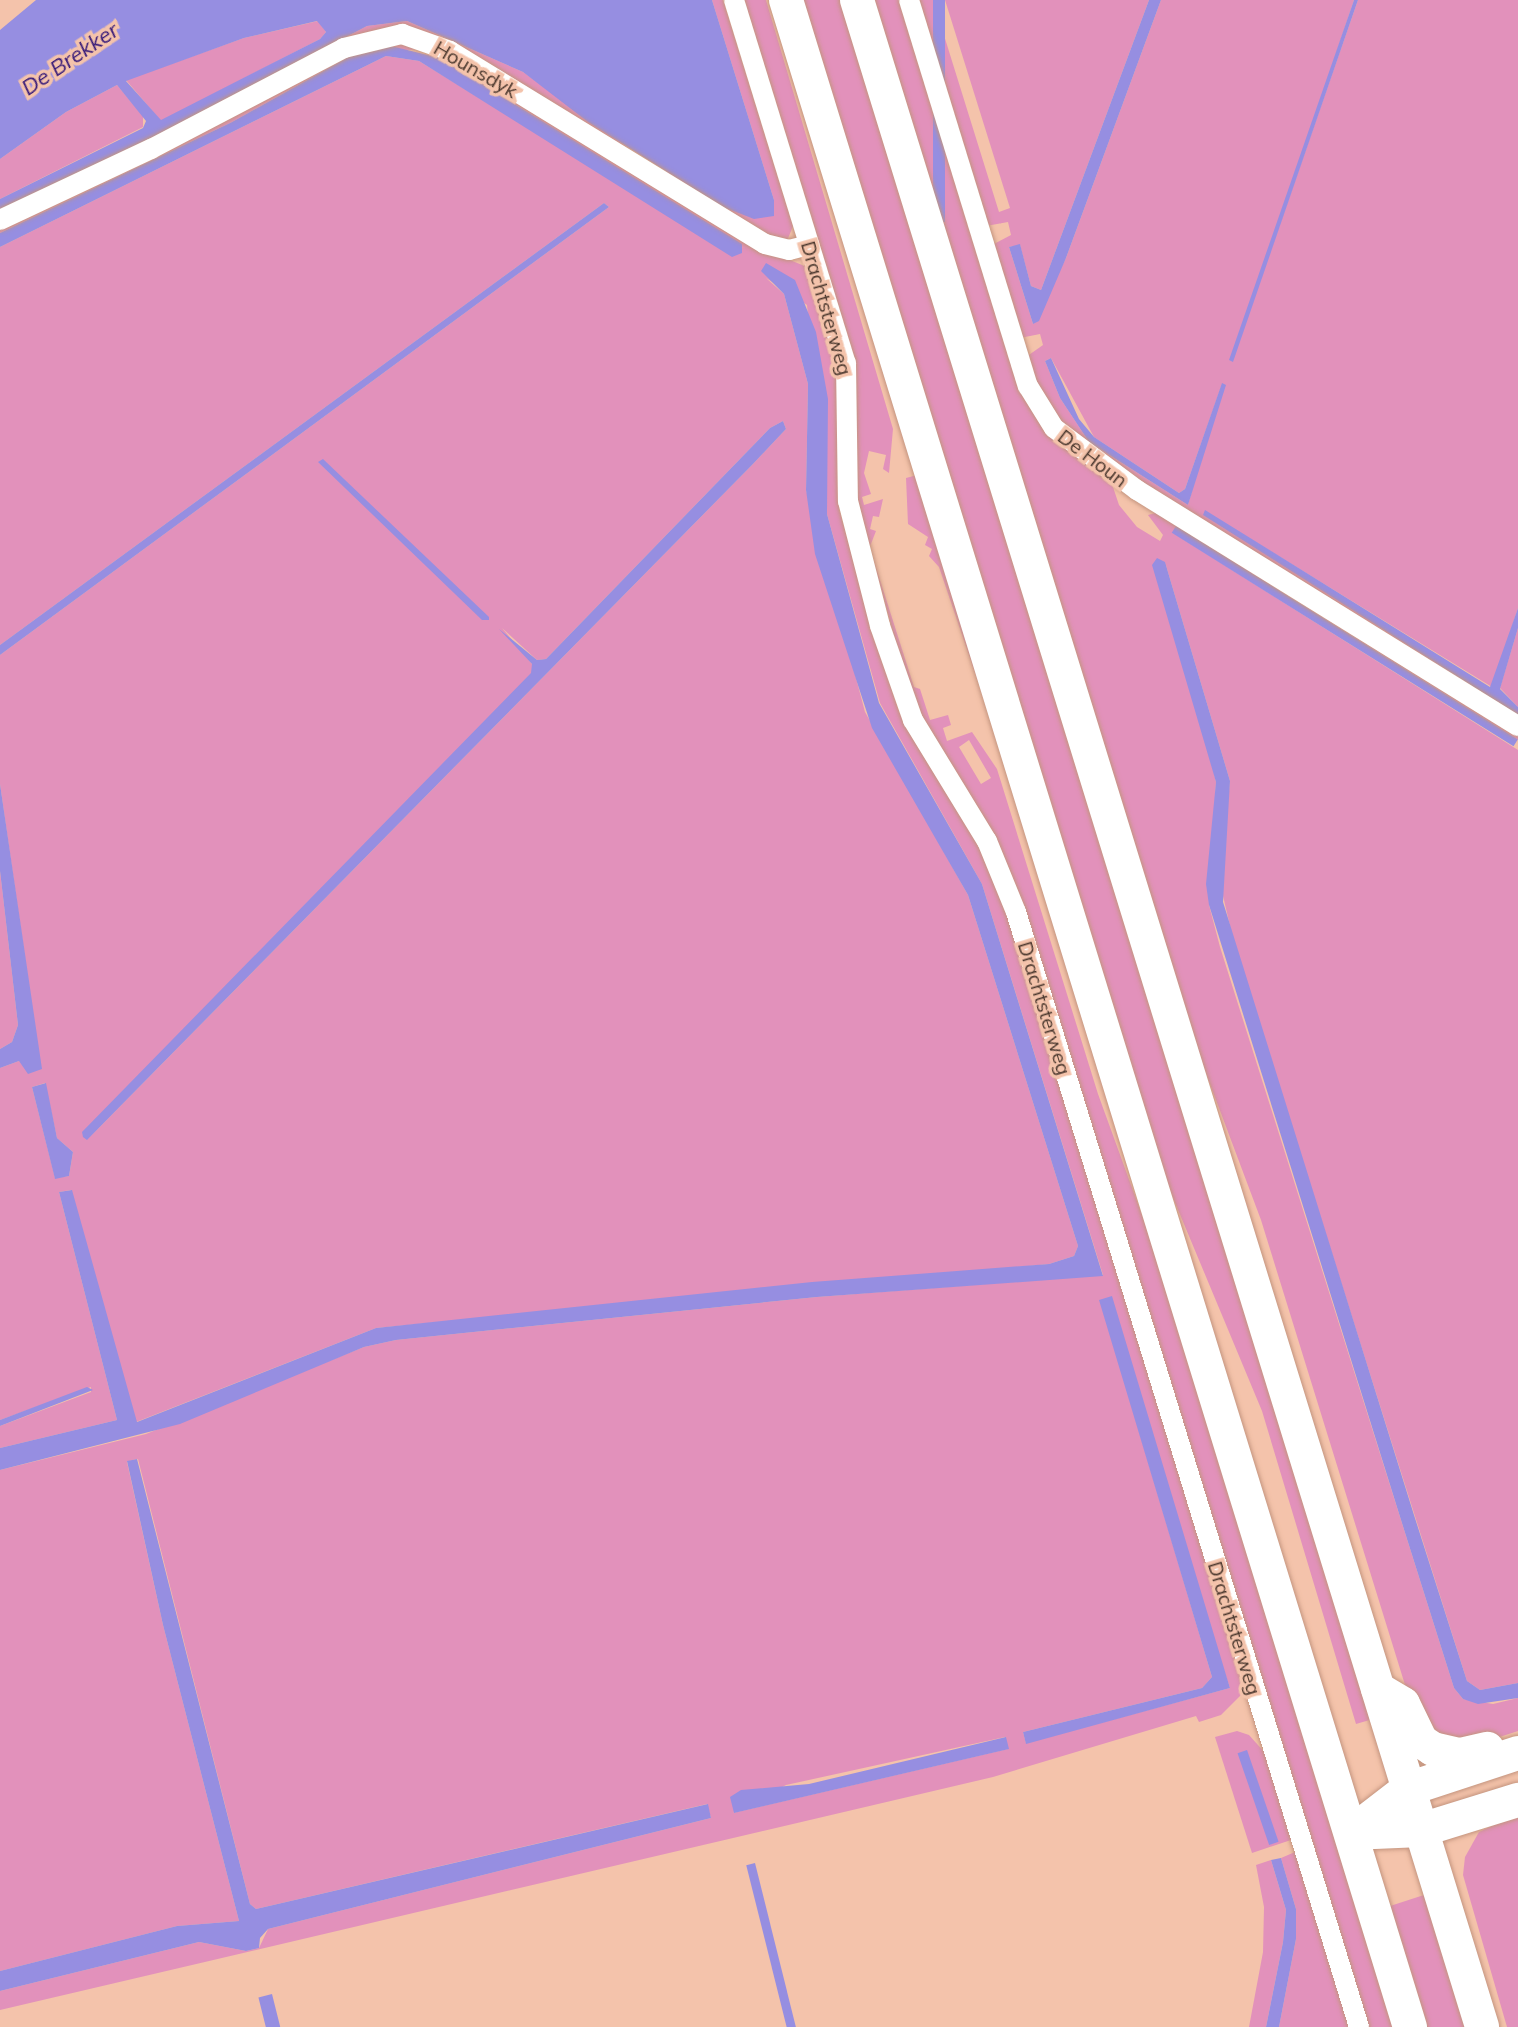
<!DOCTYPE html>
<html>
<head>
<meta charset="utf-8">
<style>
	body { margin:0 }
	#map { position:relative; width:1518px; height:2027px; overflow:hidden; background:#f4c3ab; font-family:Mulish,sans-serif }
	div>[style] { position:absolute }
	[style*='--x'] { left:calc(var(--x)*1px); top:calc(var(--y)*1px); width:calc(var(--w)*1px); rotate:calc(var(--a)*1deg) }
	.green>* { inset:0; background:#e291bb; transform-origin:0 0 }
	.water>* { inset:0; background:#968ee1; transform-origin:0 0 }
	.roads { filter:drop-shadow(0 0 2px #c4957f) drop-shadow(0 0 2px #c4957f) }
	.minor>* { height:20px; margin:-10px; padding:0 10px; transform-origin:10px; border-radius:10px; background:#fff }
	.primary>* { height:34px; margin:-17px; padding:0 17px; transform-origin:17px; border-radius:17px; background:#fff }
	.trunk>* { height:34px; margin:-17px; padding:0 17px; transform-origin:17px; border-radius:17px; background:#fff }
	span { translate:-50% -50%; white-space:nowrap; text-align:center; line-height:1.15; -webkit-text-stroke:7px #f4c3ab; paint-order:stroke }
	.street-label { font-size:20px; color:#4b382e }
	.water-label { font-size:22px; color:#321677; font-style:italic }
</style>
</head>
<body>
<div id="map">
	<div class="green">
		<div style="clip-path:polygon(712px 0,723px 0,793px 226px,787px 241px,773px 241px,403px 31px,135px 147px,367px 26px,407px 21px,523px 72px,657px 169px,774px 200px)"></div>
		<div style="clip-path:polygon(744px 0,766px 0,893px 429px,889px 473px,883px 469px,886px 455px,869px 451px,864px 473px,871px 494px,862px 497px,864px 505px,883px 499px,879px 517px,873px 516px,870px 529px,876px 531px,867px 554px,856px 489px,856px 371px)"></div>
		<div style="clip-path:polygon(800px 0,843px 0,1373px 1719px,1356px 1724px,1262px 1411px,1156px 1157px)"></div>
		<div style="clip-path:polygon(870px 0,902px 0,1021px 388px,1112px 484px,1119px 505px,1137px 527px,1160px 541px,1163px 535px,1148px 515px,1159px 512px,1518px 732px,1518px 740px,1276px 588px,1178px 536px,1518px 750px,1518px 1683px,1480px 1690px,1467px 1681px,1234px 943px,1220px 883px,1230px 781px,1165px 562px,1216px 782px,1209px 905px,1220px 947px,1454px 1688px,1463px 1699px,1493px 1704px,1518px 1698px,1518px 1731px,1481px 1743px,1437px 1736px,1410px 1701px,1261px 1220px,1177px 996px)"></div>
		<div style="clip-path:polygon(evenodd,917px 0,933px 0,999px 212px,1010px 208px,945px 0,1149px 0,1041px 290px,1031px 286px,1020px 245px,1009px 247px,1033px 324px,1066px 258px,1161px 0,1354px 0,1232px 362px,1358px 0,1518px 0,1518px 608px,1492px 687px,1205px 511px,1476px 689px,1089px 453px,1044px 404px,1026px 357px,1043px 345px,1040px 334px,1020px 338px,992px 245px,1011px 235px,1008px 222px,986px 226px,917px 0,1051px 358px,1094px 437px,1179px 493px,1185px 489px,1222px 384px,1188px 505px,1089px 442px,1060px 398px,1045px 361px,1051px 358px)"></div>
		<div style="clip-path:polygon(318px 21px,326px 32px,320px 39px,161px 121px,126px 80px,244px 38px)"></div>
		<div style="clip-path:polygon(evenodd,368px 44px,423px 44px,763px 249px,807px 267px,837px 365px,839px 509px,872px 627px,899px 712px,979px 845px,1008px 915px,1245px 1691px,1221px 1715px,1199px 1722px,1196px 1716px,993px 1777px,0 2010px,0 1991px,199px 1942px,246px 1951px,259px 1948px,268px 1929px,711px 1818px,707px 1804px,256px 1909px,250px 1904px,138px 1459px,132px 1460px,127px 1462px,163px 1625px,239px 1921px,177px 1926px,0 1971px,0 1470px,146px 1434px,364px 1347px,396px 1340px,817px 1297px,1103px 1275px,982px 884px,880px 703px,827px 514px,807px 305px,766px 278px,784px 294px,808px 384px,806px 490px,865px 712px,968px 895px,1078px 1246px,1074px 1256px,1049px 1264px,376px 1328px,136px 1422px,71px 1190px,59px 1192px,117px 1420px,0 1448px,0 1426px,91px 1392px,91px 1387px,0 1420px,0 1068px,19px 1061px,41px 1069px,0 784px,0 655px,609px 207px,604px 203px,0 645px,0 247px,386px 56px,419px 61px,624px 187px,744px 248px,491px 89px,419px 49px,352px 55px,232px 122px,0 233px,0 225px,368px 44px,783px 421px,786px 429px,753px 464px,87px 1140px,532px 673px,532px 664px,502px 628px,537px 660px,546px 659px,770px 428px,783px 421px,368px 44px,45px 1083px,57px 1138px,73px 1152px,69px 1176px,55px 1178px,32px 1087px,45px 1083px,368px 44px,1100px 1300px,1230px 1688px,1026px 1743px,1023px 1732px,1202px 1688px,1212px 1677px,1100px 1300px,368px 44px,1005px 1737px,1008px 1749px,733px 1813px,786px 1785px,1005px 1737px)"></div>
		<div style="clip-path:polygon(117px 85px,143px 116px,143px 127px,0 199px,0 159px,66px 112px)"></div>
		<div style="clip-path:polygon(921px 474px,992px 723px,939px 567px,929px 556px,932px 549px,925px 545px,928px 537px,908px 524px,906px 478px)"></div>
		<div style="clip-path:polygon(evenodd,873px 558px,914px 687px,920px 689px,930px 720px,948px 715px,951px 725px,943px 728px,947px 741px,972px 732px,997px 769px,1098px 1094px,1184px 1331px,1397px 2027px,1367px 2027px,1017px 888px,992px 834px,923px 718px,903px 670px,873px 558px,969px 740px,991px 778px,981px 784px,959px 747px,969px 740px)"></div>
		<div style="clip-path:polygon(1518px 628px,1518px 707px,1500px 688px)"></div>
		<div style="clip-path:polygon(0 871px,18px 1025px,12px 1042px,0 1049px)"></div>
		<div style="clip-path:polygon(1237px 1731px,1249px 1735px,1266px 1754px,1291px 1840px,1252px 1853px,1215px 1737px)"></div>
		<div style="clip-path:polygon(1518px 1814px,1518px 2027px,1507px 2027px,1463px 1875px,1465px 1857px,1479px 1832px)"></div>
		<div style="clip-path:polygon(1295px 1852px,1351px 2027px,1279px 2027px,1296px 1939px,1296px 1909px,1281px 1858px)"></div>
		<div style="clip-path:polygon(1271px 1860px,1286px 1910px,1283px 1942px,1266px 2027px,1249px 2027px,1263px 1952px,1264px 1907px,1256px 1865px)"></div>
		<div style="left:1427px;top:1894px;width:139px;height:42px;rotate:72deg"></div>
	</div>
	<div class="water">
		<div style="clip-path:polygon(evenodd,36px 0,712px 0,774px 200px,774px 216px,754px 219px,723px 207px,588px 122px,523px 72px,407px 21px,367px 26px,189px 120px,0 210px,0 199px,143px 128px,146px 121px,117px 85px,66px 112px,0 159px,0 30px,36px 0,317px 21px,326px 32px,320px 39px,161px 120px,126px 81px,244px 38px,317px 21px)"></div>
		<div style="left:933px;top:0;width:12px;height:222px"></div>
		<div style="clip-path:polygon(1149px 0,1161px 0,1066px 258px,1039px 321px,1033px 324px,1009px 247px,1020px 244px,1031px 286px,1041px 290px)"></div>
		<div style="clip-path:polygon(1354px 0,1358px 0,1233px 362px,1229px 360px)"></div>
		<div style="clip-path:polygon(387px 45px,440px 58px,742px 244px,742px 253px,732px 257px,419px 61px,386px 56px,0 247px,0 233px,232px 122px,352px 55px)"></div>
		<div style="clip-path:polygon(604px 203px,609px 207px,0 655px,0 645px)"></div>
		<div style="clip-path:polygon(766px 263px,795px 280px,816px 332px,828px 399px,827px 514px,879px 703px,982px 884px,1103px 1276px,817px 1297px,396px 1340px,364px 1347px,180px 1424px,0 1470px,0 1448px,117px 1420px,59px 1192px,72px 1190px,137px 1422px,376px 1328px,812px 1282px,1049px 1264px,1074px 1256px,1078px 1246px,968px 895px,872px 728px,815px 554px,806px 490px,808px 384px,784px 294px,761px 271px)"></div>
		<div style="clip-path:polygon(1051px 358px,1079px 419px,1094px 437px,1179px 493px,1185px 489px,1222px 383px,1226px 385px,1188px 505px,1089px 442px,1060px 398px,1045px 361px)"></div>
		<div style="clip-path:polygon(783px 421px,786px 429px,753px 464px,87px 1140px,83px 1137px,82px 1132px,531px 673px,532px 664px,499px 629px,537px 660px,546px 659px,770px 428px)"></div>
		<div style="clip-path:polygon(323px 459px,489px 617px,489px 620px,482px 620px,318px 462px)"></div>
		<div style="clip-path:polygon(1205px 510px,1490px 687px,1518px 608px,1518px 628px,1500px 689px,1518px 707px,1518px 715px,1203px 515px)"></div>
		<div style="left:1176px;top:526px;width:403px;height:8px;rotate:32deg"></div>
		<div style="clip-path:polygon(1157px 558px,1165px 562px,1230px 781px,1223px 902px,1414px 1515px,1467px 1681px,1480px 1690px,1518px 1683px,1518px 1698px,1478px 1704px,1463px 1699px,1454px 1688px,1401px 1520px,1209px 905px,1206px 884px,1216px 782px,1152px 565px)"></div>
		<div style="clip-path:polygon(0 784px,42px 1069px,28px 1074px,19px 1061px,0 1068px,0 1049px,12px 1042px,18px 1025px,0 871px)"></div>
		<div style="clip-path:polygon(46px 1083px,57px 1138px,73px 1152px,69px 1176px,55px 1179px,32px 1087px)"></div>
		<div style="clip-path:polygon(1112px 1296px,1230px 1688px,1026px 1744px,1023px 1732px,1202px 1688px,1212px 1677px,1099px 1300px)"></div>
		<div style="clip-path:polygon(87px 1387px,93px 1390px,0 1426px,0 1420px)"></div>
		<div style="clip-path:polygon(137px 1459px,250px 1904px,256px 1909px,708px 1804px,711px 1818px,268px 1929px,260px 1938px,259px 1948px,246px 1951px,199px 1942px,0 1991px,0 1971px,177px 1926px,239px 1921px,163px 1625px,127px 1461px)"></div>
		<div style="clip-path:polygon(1006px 1737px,1009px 1749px,734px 1813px,730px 1797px,741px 1790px,809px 1784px)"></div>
		<div style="left:1247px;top:1750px;width:97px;height:10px;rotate:71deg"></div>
		<div style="clip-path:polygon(1281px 1858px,1296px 1909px,1296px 1939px,1279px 2027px,1266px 2027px,1283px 1942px,1286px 1910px,1271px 1860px)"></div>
		<div style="left:755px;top:1863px;width:169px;height:9px;rotate:76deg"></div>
		<div style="left:272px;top:1994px;width:34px;height:14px;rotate:76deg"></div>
	</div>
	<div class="roads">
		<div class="minor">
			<div style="--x:734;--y:0;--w:380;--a:72.9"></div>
			<div style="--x:846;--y:363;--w:138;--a:89.2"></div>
			<div style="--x:848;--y:501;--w:129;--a:75.6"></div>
			<div style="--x:880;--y:626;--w:100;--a:70.7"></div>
			<div style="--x:913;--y:720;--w:142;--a:58.6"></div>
			<div style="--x:987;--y:841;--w:77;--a:67.8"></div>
			<div style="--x:1016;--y:912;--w:1167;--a:72.9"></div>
			<div style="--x:909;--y:0;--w:404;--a:72.9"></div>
			<div style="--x:1028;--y:386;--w:49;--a:58.2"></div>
			<div style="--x:1054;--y:428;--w:104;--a:36.8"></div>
			<div style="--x:1137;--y:490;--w:448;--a:31.8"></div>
			<div style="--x:0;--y:220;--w:167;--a:-25.2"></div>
			<div style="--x:151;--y:149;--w:218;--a:-27.6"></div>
			<div style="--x:344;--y:48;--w:60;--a:-13.6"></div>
			<div style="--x:402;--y:34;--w:51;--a:19.5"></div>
			<div style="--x:450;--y:51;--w:369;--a:31.5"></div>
			<div style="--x:765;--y:244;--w:25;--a:14"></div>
			<div style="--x:789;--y:250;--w:21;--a:-14"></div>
		</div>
		<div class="primary">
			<div style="--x:786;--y:0;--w:2121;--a:72.89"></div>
			<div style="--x:857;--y:0;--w:2121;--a:72.86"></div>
		</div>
		<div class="trunk">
			<div style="--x:1378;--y:1689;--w:29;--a:31"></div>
			<div style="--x:1403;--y:1704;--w:41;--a:64.1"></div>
			<div style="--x:1421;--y:1741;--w:14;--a:34"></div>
			<div style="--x:1433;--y:1749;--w:28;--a:13"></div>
			<div style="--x:1460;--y:1755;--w:28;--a:-13"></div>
			<div style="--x:1351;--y:1833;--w:72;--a:-37.7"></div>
			<div style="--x:1408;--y:1789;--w:116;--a:-18.1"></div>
			<div style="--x:1351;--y:1833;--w:70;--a:-2.5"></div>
			<div style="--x:1421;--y:1830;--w:102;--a:-17.2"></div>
		</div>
	</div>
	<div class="street-label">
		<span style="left:476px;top:69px;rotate:30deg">Hounsdyk</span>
		<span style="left:827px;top:308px;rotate:74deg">Drachtsterweg</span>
		<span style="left:1093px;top:458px;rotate:37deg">De Houn</span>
		<span style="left:1045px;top:1008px;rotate:73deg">Drachtsterweg</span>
		<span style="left:1235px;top:1628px;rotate:73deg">Drachtsterweg</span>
	</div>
	<div class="water-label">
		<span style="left:70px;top:59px;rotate:-34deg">De Brekker</span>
	</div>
</div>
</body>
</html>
